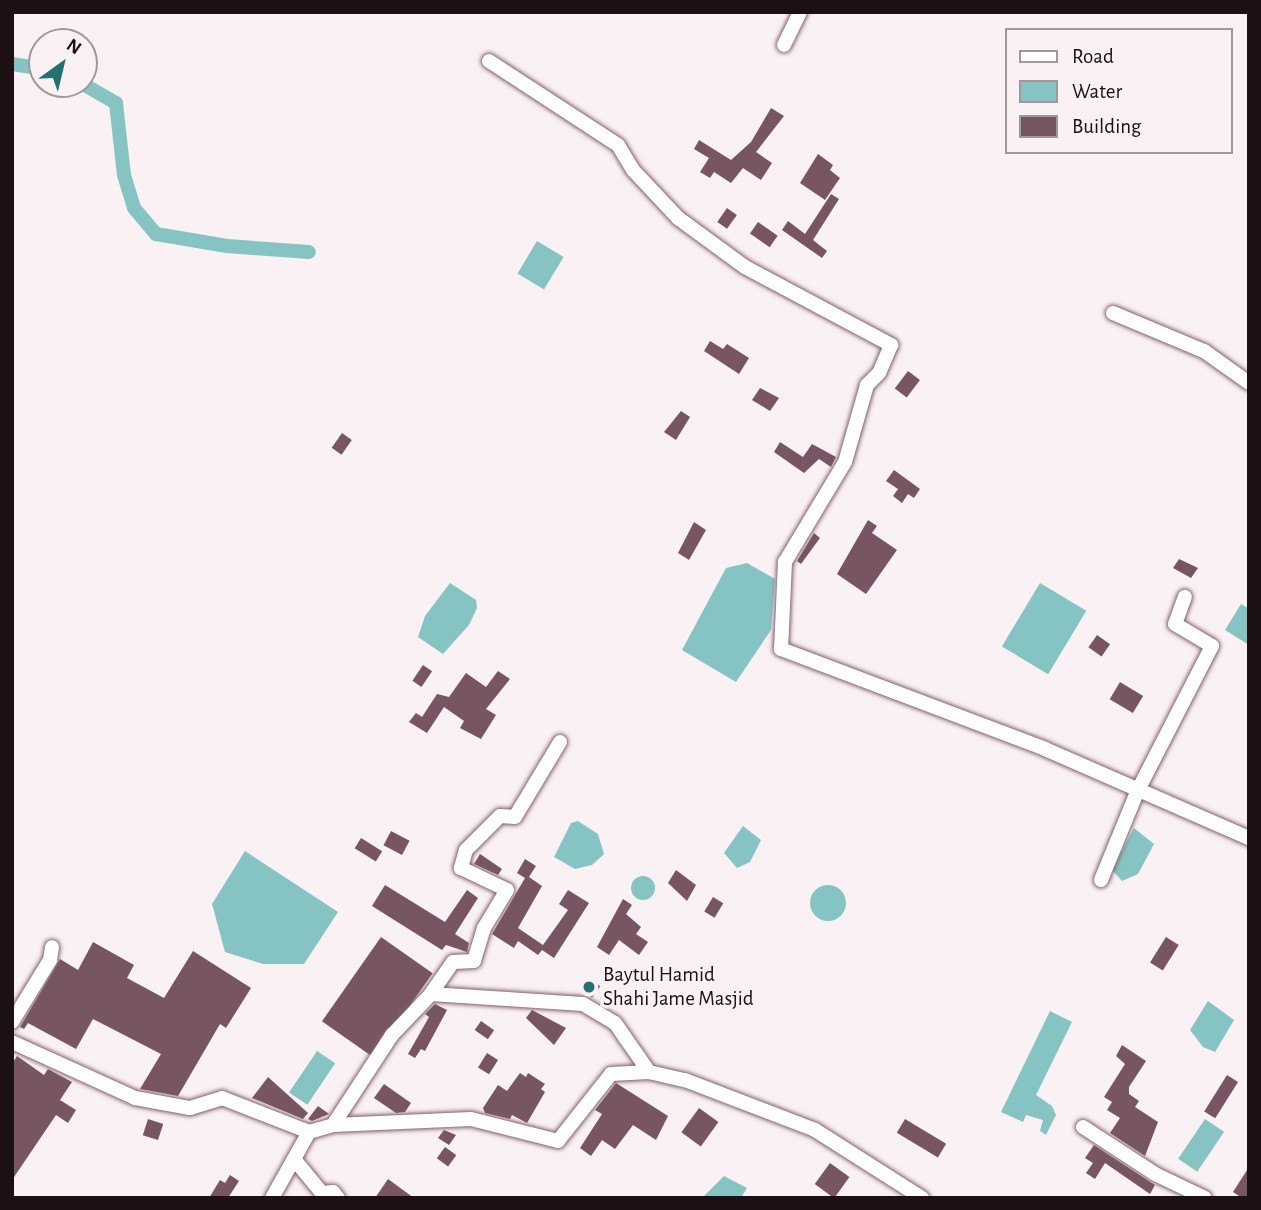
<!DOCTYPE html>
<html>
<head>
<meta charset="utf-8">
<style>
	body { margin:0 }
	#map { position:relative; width:1261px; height:1210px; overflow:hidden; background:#faf1f4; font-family:"Alegreya Sans",sans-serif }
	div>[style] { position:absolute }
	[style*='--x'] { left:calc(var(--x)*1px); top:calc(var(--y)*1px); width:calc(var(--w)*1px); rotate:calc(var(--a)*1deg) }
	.water>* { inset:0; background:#86c4c4; transform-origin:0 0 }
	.round { border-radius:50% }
	.canal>* { height:14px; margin:-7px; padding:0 7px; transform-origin:7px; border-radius:7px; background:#86c4c4 }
	.building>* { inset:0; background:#775563; transform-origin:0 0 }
	.roads { filter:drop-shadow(0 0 2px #82606f) drop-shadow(0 0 2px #82606f) }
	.street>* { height:14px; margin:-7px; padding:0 7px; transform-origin:7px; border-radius:7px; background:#fff }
	.dots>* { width:19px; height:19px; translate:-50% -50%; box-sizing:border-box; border:4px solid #faf1f4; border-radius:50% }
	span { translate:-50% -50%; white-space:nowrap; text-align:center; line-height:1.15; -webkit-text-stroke:7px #faf1f4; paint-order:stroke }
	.poi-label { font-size:21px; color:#1d1015 }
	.left { translate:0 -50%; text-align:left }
	.frame { position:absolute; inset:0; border:14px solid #1d1015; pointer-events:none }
	.legend { position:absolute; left:1005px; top:28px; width:228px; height:126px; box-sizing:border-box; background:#faf1f4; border:2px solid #a2979b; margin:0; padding:9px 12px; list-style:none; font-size:21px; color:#1d1015 }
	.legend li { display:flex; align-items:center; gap:14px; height:35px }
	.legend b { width:35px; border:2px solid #a2979b }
	.north { position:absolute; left:28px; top:28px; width:70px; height:70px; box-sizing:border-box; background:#faf1f4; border:2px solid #a2979b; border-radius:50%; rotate:34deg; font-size:19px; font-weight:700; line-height:28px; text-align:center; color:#1d1015 }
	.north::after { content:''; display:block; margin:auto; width:24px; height:32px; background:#257070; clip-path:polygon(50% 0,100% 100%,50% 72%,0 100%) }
</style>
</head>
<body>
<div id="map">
	<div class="water">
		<div style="left:537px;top:241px;width:31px;height:38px;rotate:31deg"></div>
		<div style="clip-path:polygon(747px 563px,775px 579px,771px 630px,736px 682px,682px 650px,726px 568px)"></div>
		<div style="clip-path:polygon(450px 583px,476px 600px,477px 608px,469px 625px,443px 654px,418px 637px,425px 616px)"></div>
		<div style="left:1040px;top:583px;width:54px;height:74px;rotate:31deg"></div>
		<div style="clip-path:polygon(1241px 604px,1249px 609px,1249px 645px,1225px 630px)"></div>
		<div style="clip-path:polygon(578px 821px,598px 834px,604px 854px,592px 865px,575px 869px,554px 857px,571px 823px)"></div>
		<div style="clip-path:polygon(743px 826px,761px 840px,750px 862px,737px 868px,724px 853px)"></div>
		<div style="clip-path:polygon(1134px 828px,1154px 844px,1138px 874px,1122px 881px,1112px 870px)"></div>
		<div style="clip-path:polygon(245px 851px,338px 912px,304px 964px,263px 964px,225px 952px,212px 904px)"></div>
		<div class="round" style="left:631px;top:876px;width:24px;height:24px"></div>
		<div class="round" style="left:810px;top:885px;width:36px;height:36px"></div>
		<div style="clip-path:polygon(1208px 1001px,1234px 1020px,1215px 1052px,1203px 1047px,1190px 1030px)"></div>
		<div style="clip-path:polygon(1050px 1011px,1072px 1022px,1036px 1095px,1052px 1106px,1056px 1115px,1046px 1135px,1040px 1131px,1043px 1120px,1026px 1115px,1023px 1122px,1001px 1112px)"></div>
		<div style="left:317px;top:1051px;width:22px;height:50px;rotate:34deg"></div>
		<div style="left:1205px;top:1119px;width:23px;height:48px;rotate:34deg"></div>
		<div style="clip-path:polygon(724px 1176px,747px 1188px,741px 1198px,702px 1198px)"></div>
	</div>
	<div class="canal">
		<div style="--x:12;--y:64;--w:30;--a:9"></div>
		<div style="--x:83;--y:84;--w:38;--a:30"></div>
		<div style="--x:116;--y:103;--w:72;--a:83.7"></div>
		<div style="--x:124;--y:175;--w:34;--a:73"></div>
		<div style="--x:134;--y:208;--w:34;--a:50"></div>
		<div style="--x:156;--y:234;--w:72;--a:9.6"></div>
		<div style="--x:227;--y:246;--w:82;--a:4.2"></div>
	</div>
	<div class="building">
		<div style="clip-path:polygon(771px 108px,784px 116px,756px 152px,772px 163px,761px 180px,743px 168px,731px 183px,714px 172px,710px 178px,700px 172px,709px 158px,694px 149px,699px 140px,731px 160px,751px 142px)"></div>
		<div style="clip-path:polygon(818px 154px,833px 165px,830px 170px,840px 178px,825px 200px,800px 183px)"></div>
		<div style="clip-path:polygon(831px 194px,839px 199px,813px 240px,827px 251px,822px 258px,782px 230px,788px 221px,805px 234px)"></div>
		<div style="left:727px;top:208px;width:12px;height:17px;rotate:35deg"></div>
		<div style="left:758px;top:222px;width:24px;height:14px;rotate:35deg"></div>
		<div style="clip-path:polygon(710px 341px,723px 349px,727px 344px,749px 358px,739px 374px,704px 351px)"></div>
		<div style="left:908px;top:371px;width:15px;height:22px;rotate:37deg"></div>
		<div style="clip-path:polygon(760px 388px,779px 398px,770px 411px,752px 400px)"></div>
		<div style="clip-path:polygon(681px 411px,690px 417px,676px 440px,664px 432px)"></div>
		<div style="left:342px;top:433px;width:12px;height:18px;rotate:35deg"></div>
		<div style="clip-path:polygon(780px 442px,803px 457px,812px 444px,836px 457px,831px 467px,819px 459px,804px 473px,774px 452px)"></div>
		<div style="clip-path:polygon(894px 470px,920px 489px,914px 498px,908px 494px,902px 503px,893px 496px,898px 489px,886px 481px)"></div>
		<div style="clip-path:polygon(868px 520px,877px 526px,872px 533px,897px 550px,866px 594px,837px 574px)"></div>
		<div style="clip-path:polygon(694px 522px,706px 530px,689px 560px,678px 553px)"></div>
		<div style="clip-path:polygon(814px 533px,820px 538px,801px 564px,797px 561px)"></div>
		<div style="clip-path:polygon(1179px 559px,1198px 568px,1191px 578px,1173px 568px)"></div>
		<div style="left:1097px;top:635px;width:16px;height:15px;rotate:35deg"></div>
		<div style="left:423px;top:665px;width:11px;height:19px;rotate:34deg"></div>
		<div style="clip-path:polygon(498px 671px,510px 679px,486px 709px,496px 715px,481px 739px,460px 728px,464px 721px,444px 707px,427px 733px,409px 722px,416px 713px,422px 717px,437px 694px,449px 697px,466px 673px,486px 687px)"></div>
		<div style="left:1120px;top:682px;width:27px;height:20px;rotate:31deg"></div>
		<div style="left:391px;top:831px;width:21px;height:16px;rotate:28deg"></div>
		<div style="left:361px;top:838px;width:25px;height:12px;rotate:32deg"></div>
		<div style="clip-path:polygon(480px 854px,502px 869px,498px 875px,474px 864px)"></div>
		<div style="clip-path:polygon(525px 859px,536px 866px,529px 877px,542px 886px,518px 928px,543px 945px,568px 910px,559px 904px,568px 890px,589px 903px,554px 958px,542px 950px,538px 955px,518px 941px,514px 948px,492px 934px,525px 878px,517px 873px)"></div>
		<div style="clip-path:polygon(676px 870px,696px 885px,687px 901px,668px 883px)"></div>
		<div style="clip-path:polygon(385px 885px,445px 922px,467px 890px,478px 898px,455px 934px,469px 943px,467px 952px,446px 945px,442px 950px,372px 906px)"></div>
		<div style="left:713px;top:897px;width:12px;height:17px;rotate:31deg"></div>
		<div style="clip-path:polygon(623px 899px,632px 905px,626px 914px,641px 927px,636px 934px,648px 942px,639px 955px,619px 940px,609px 955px,597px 947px)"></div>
		<div style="left:381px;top:937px;width:63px;height:103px;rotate:35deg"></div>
		<div style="left:1166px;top:937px;width:15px;height:30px;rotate:32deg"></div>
		<div style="clip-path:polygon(93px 942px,134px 965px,127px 978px,164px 998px,193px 951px,251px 988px,226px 1028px,220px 1024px,178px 1096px,140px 1089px,161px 1054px,93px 1019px,76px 1049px,28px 1023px,24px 1029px,20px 1027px,60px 959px,78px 970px)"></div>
		<div style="left:589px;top:978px;width:14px;height:14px;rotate:36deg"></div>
		<div style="clip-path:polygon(435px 1004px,447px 1010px,425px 1051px,421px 1049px,415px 1058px,408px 1054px,429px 1017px,425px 1014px)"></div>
		<div style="clip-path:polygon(532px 1010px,566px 1028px,554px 1045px,526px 1018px)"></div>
		<div style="left:481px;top:1021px;width:16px;height:11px;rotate:35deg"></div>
		<div style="clip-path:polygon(1122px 1045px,1146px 1061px,1129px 1087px,1129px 1094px,1139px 1101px,1135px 1107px,1158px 1122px,1145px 1156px,1110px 1133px,1120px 1118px,1107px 1110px,1112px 1102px,1104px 1097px,1125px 1064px,1116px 1056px)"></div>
		<div style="left:487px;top:1053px;width:13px;height:17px;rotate:32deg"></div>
		<div style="clip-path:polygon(17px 1056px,44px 1075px,48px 1069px,72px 1082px,60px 1100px,76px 1110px,68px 1123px,56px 1115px,12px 1180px,12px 1064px)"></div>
		<div style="clip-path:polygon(520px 1073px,526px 1077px,528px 1073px,545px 1084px,541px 1089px,545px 1092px,527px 1123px,512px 1115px,510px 1119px,485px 1113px,483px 1108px,498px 1085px,507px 1091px)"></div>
		<div style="left:1227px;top:1075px;width:13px;height:43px;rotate:32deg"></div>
		<div style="clip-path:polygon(268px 1077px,308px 1113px,303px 1119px,252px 1098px)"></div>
		<div style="clip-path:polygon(616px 1083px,668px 1116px,656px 1140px,633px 1125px,615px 1149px,602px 1140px,591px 1156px,580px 1148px,602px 1114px,595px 1110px)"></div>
		<div style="clip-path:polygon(384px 1084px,411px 1103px,405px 1112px,396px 1113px,374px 1098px)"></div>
		<div style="clip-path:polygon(318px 1106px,329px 1114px,312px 1121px,308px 1119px)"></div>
		<div style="left:699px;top:1108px;width:24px;height:30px;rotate:36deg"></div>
		<div style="left:148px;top:1119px;width:16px;height:17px;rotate:18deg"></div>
		<div style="left:905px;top:1119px;width:48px;height:16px;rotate:31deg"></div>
		<div style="clip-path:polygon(444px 1130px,456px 1135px,449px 1145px,438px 1138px)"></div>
		<div style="clip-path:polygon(1094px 1145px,1155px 1185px,1150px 1194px,1105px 1163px,1095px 1179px,1086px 1173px,1093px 1163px,1085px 1158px)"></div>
		<div style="left:445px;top:1147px;width:14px;height:14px;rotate:36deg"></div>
		<div style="left:830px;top:1163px;width:24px;height:26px;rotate:36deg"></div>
		<div style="clip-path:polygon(1249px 1167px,1249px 1198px,1242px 1198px,1233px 1192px)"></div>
		<div style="clip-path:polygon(230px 1175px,239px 1181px,228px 1198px,209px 1198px,220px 1180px,225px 1183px)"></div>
		<div style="clip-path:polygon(388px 1179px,414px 1198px,375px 1198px)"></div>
	</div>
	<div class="roads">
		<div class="street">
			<div style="--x:784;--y:45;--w:37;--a:-64"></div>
			<div style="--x:489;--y:61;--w:154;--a:33.1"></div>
			<div style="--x:618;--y:145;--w:29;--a:59"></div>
			<div style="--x:633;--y:170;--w:66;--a:46.8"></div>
			<div style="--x:678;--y:218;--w:83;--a:36.2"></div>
			<div style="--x:745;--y:267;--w:166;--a:28.1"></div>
			<div style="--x:891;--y:345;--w:30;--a:113"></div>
			<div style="--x:879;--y:373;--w:17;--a:135"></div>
			<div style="--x:867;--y:385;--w:80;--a:105.9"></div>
			<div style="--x:845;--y:462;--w:117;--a:121"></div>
			<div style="--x:785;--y:562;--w:87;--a:92.6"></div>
			<div style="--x:781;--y:649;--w:282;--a:20.7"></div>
			<div style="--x:1045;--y:749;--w:223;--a:23.6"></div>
			<div style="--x:1113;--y:313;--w:99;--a:22.7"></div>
			<div style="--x:1204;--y:351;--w:55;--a:35.4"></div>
			<div style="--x:560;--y:742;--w:87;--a:121"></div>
			<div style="--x:515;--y:817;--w:15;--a:-176"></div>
			<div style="--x:500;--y:816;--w:48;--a:135"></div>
			<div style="--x:466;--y:850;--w:19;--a:106"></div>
			<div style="--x:461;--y:868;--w:51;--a:25.6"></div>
			<div style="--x:507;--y:890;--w:44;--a:121.2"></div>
			<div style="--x:484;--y:928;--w:34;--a:107"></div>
			<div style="--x:474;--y:961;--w:21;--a:177"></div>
			<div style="--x:453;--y:962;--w:39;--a:125"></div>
			<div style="--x:431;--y:994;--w:152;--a:3.8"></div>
			<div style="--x:583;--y:1004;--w:37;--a:31"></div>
			<div style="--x:615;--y:1023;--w:60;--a:55.2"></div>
			<div style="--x:1101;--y:880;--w:97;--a:-67.7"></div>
			<div style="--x:1138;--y:790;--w:162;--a:-62.8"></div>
			<div style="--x:1212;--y:646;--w:43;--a:-149.3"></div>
			<div style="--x:1175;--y:624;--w:29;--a:-70"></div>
			<div style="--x:12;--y:1022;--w:73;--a:-58.5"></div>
			<div style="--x:50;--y:960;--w:13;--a:-81"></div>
			<div style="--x:12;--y:1042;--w:135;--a:24.5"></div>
			<div style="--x:135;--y:1098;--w:56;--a:10.3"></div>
			<div style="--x:190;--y:1108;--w:34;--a:-17"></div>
			<div style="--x:222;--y:1098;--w:93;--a:21.3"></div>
			<div style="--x:309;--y:1132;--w:25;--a:-16"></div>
			<div style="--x:333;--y:1125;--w:138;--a:-2.5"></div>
			<div style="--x:471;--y:1119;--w:90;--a:14.2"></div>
			<div style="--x:558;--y:1141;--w:85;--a:-51.7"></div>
			<div style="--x:611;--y:1074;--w:38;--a:-3"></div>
			<div style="--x:649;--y:1072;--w:37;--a:13"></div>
			<div style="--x:685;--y:1080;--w:139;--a:21"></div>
			<div style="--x:815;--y:1130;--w:127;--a:32.4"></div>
			<div style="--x:333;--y:1125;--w:108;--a:-56.8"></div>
			<div style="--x:392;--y:1035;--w:57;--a:-46.4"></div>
			<div style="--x:1083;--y:1127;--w:86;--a:33.1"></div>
			<div style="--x:1155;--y:1174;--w:55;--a:25.6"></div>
			<div style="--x:294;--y:1159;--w:44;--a:50.5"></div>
			<div style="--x:322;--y:1193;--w:11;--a:-5"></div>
			<div style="--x:333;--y:1192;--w:8;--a:50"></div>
			<div style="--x:272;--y:1198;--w:76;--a:-60.7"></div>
		</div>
	</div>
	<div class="dots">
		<div style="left:589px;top:987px;background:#257070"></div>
	</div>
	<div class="poi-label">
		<span class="left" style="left:603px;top:987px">Baytul Hamid<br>Shahi Jame Masjid</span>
	</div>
	<div class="frame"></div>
	<ul class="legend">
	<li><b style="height:9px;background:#fff"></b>Road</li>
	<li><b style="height:19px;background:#86c4c4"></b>Water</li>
	<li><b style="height:19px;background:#775563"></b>Building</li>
	</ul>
	<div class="north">N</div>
</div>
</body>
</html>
